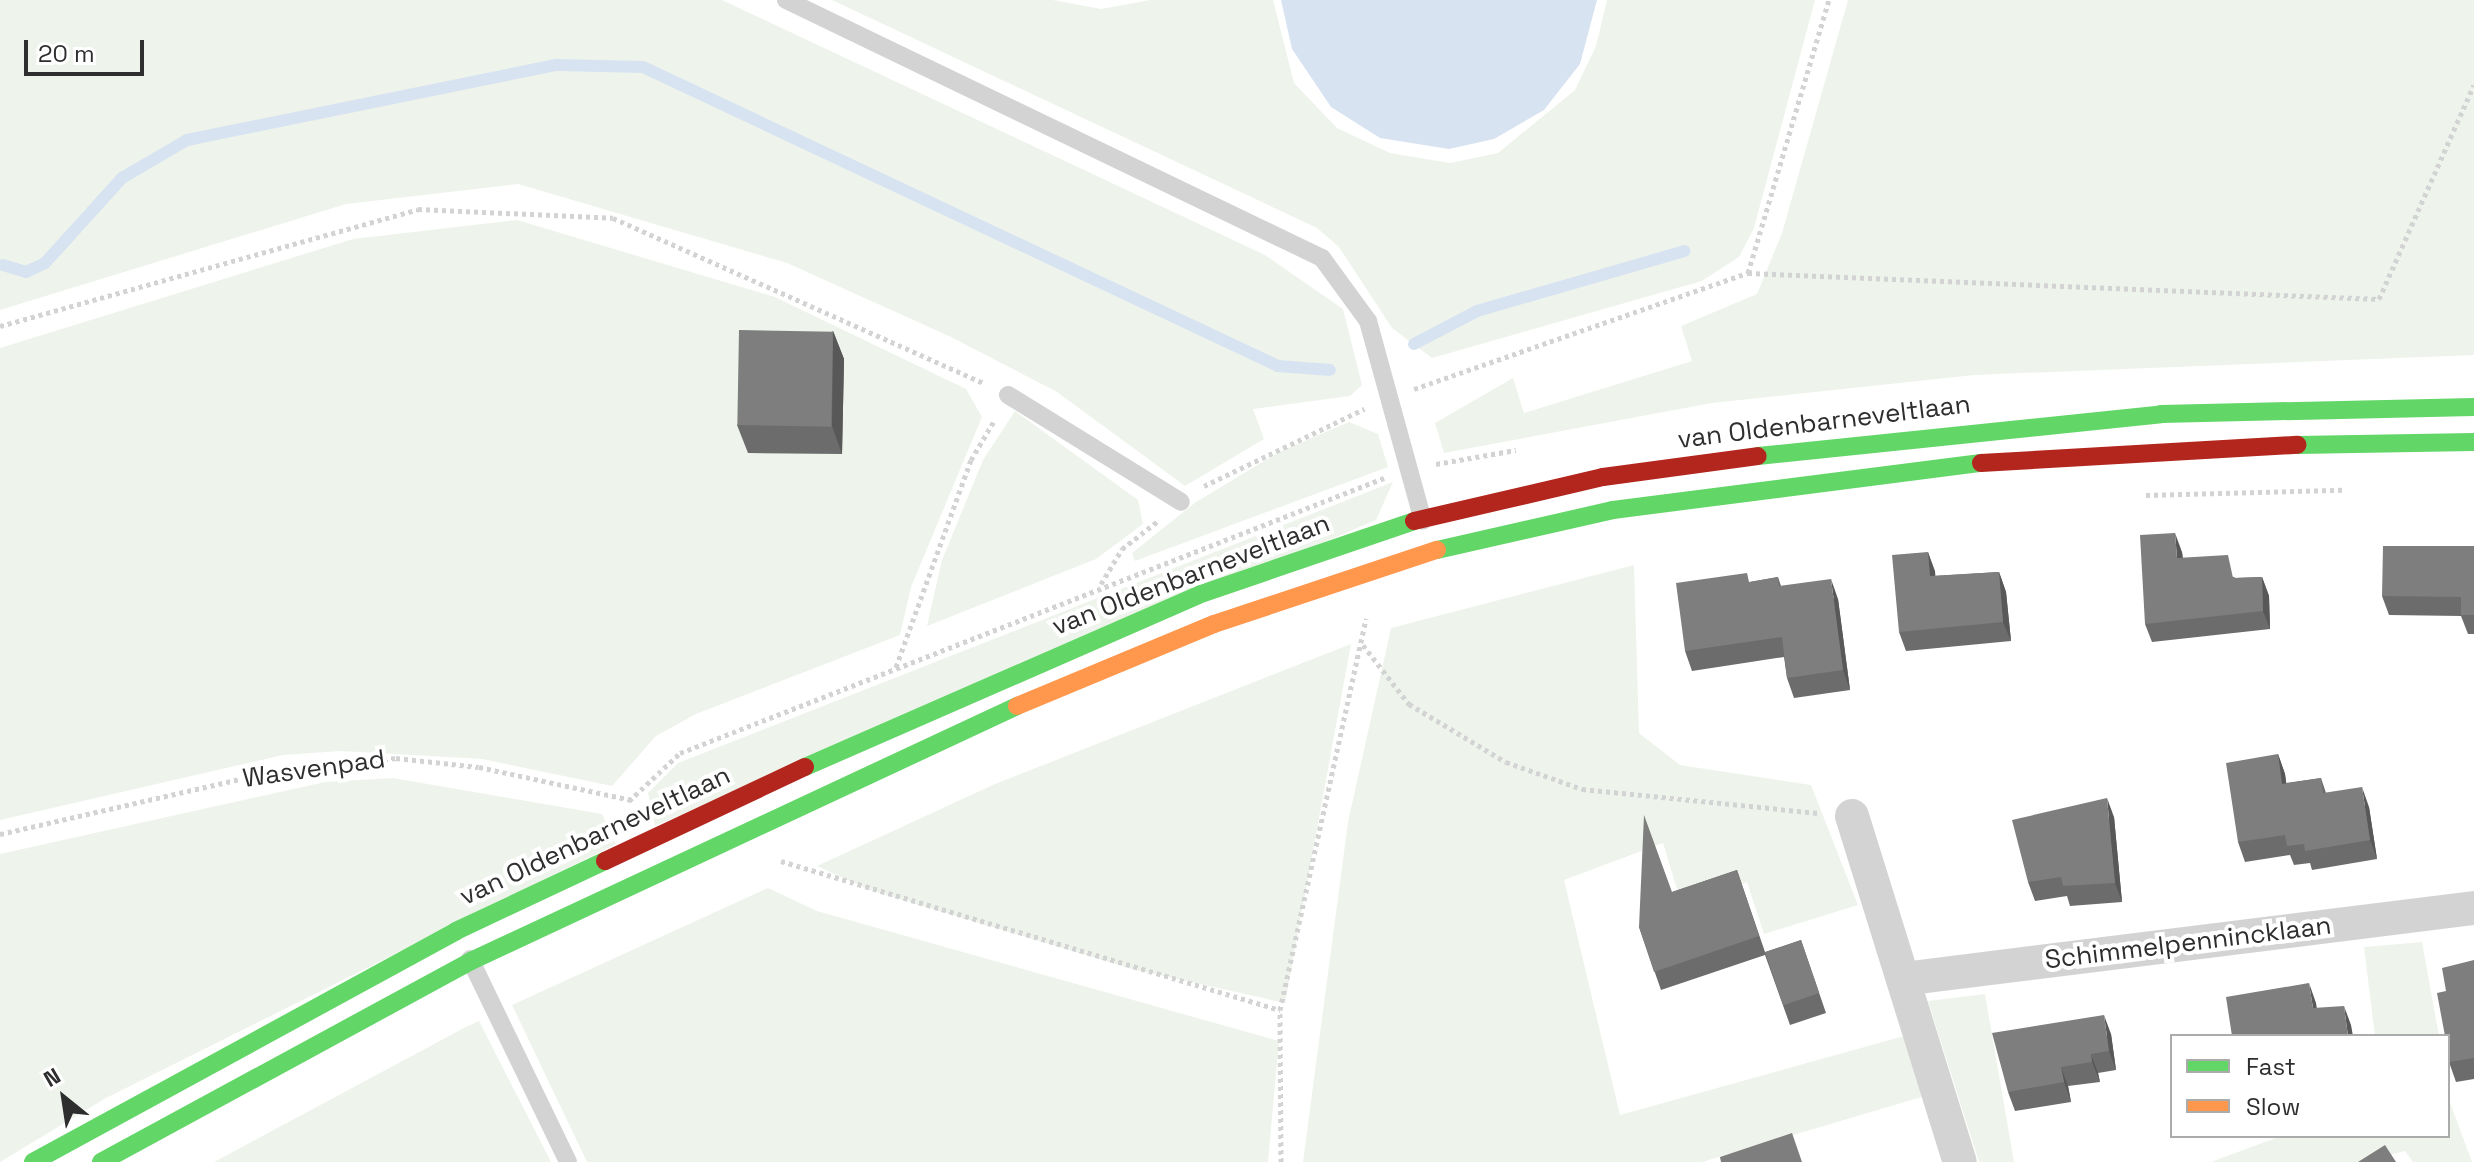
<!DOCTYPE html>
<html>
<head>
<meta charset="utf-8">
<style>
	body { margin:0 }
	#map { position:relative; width:2474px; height:1162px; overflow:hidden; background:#fff; font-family:"Space Grotesk",sans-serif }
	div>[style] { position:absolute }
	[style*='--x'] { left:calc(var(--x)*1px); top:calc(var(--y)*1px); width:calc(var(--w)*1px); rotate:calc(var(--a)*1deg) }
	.green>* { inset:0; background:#eef4eb }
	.water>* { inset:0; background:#d8e3f2 }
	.stream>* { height:12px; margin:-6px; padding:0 6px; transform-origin:6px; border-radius:6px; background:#d8e3f2 }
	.path>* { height:5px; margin-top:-2.5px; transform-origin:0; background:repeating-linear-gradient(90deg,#d3d3d3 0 4px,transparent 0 8px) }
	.lane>* { height:18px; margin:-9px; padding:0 9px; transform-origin:9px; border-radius:9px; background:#d3d3d3 }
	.street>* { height:34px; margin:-17px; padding:0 17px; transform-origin:17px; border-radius:17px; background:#d3d3d3 }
	.fast>* { height:18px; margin:-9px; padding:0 9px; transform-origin:9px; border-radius:9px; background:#63d668 }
	.slow>* { height:18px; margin:-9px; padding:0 9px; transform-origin:9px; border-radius:9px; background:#ff974d }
	.jam>* { height:18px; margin:-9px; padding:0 9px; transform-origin:9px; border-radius:9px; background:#b3261e }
	.wall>* { inset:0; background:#6c6c6c }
	.shaded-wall>* { inset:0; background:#585858 }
	.building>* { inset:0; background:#7e7e7e; transform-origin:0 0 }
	span { translate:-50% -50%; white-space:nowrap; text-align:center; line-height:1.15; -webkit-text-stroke:8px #fff; paint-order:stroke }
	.street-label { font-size:26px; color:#2e2e2e }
	.legend { position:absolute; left:2170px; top:1034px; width:280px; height:104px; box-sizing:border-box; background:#fff; border:2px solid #ababab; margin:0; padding:10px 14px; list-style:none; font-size:24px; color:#2e2e2e }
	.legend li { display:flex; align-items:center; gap:16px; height:40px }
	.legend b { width:40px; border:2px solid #ababab }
	.north { position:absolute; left:24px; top:1058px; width:80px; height:80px; -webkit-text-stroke:6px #fff; paint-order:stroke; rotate:330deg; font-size:22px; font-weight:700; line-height:32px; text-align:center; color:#2e2e2e }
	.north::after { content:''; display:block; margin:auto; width:28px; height:36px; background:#2e2e2e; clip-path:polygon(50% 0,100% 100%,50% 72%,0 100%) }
	.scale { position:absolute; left:24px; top:40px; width:120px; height:36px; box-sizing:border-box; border:4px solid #2e2e2e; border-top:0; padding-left:10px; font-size:24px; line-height:28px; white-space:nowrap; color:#2e2e2e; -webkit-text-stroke:6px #fff; paint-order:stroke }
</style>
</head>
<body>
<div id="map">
	<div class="green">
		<div style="clip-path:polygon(0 0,722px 0,1265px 255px,1343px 309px,1362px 385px,1350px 396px,1253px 409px,1264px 439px,1185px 486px,1057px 392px,951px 337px,787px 263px,518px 184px,346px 204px,0 310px)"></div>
		<div style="clip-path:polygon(832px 0,1053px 0,1101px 9px,1150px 0,1273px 0,1294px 83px,1337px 128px,1390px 153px,1450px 163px,1498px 153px,1575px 90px,1596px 46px,1607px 0,1815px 0,1754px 228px,1739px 257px,1702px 281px,1432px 358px,1392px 328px,1339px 247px,1317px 228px)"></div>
		<div style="clip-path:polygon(1848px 0,2474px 0,2474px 355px,1974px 375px,1712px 403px,1444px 453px,1435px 423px,1513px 378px,1524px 413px,1692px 361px,1681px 326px,1757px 294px,1782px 233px)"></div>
		<div style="clip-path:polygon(517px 220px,775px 297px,966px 389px,982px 417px,911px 587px,900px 635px,696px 714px,656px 736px,612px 786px,482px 759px,341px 751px,283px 755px,0 820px,0 348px,353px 239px)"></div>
		<div style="clip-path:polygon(1015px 411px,1138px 500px,1143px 524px,1096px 559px,927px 626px,942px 560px,983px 460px)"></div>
		<div style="clip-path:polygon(1349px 422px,1378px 434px,1388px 467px,1135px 561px,1132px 553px,1196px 502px,1279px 452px)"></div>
		<div style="clip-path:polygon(1393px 482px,1376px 520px,655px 826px,648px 793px,678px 763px)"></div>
		<div style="clip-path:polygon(1634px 565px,1639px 733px,1680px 765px,1811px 785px,1858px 905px,1764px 934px,1747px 882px,1682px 906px,1663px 843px,1564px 880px,1620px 1115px,1904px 1036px,1925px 1096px,1702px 1162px,1303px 1162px,1348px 822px,1391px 628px)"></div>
		<div style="clip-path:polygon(1351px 644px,1285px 1003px,1132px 969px,870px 890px,817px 866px,995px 784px)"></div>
		<div style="clip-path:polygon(393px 778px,602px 814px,616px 844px,106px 1098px,0 1162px,0 854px,325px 782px)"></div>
		<div style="clip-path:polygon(768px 888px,817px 911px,1279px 1041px,1268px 1162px,587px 1162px,512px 1005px)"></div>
		<div style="clip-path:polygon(2422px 942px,2439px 1036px,2375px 1036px,2364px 947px)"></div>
		<div style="clip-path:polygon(1985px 994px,2014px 1162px,1979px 1162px,1928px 1001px)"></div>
		<div style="clip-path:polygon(479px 1021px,551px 1162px,214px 1162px,464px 1028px)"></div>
		<div style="clip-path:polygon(2448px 1097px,2472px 1162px,2413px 1162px,2405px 1151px,2362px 1162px,2211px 1162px,2281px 1136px,2448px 1136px)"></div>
	</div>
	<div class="water">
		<div style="clip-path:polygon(1281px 0,1597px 0,1580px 64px,1544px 110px,1494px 139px,1449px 149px,1380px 138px,1331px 107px,1292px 49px)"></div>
	</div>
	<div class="stream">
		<div style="--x:3;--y:265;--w:24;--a:17"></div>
		<div style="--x:26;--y:272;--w:21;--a:-25"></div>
		<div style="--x:45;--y:263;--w:115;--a:-47.8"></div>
		<div style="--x:122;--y:178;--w:75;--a:-30.3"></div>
		<div style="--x:187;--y:140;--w:378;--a:-11.5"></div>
		<div style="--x:557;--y:65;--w:86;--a:1.3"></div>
		<div style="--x:643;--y:67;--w:702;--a:25.21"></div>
		<div style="--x:1278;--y:366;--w:52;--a:4.4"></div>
		<div style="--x:1414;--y:344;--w:71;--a:-27.6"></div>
		<div style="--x:1477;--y:311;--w:216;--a:-16.1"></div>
	</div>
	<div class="path">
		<div style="--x:1748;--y:273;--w:285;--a:-73.5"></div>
		<div style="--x:0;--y:326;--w:434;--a:-15.6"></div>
		<div style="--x:418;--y:209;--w:195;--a:2.6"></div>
		<div style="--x:613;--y:218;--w:405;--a:24"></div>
		<div style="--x:1414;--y:389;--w:354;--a:-19.2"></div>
		<div style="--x:1748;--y:273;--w:632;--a:2.36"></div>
		<div style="--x:2379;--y:299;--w:234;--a:-66.1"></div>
		<div style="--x:1436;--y:464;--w:81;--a:-9.9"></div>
		<div style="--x:1204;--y:486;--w:178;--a:-25.7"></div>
		<div style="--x:2146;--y:495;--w:197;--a:-1.5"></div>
		<div style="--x:1101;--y:584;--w:41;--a:-59"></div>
		<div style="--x:1122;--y:549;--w:46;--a:-37.9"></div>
		<div style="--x:1363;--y:645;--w:75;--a:52.1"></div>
		<div style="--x:1409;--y:704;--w:113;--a:30.9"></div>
		<div style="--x:1506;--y:762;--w:81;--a:19.6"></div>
		<div style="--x:1582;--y:789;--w:237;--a:5.8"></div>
		<div style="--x:896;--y:667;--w:220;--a:-70.1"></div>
		<div style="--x:971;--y:460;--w:45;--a:-59.5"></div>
		<div style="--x:629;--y:801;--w:70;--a:-43.3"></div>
		<div style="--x:680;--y:753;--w:756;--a:-21.34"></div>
		<div style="--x:0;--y:834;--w:287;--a:-12.9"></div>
		<div style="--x:280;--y:770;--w:117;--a:-5.9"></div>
		<div style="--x:396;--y:758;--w:83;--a:6.2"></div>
		<div style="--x:479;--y:767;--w:156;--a:12.2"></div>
		<div style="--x:781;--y:861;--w:521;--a:16.63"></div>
		<div style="--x:1281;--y:1162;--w:152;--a:-90.4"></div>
		<div style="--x:1280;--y:1010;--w:401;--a:-77.6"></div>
	</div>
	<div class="lane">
		<div style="--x:786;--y:0;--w:595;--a:25.7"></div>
		<div style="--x:1322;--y:258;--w:78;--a:53.9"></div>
		<div style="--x:1368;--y:321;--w:207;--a:74.6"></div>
		<div style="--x:1008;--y:395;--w:203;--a:31.7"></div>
		<div style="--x:470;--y:959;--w:225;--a:64.2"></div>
	</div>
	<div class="street">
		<div style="--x:1852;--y:816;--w:362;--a:72.7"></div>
		<div style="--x:1903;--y:979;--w:575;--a:-7.09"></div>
	</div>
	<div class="fast">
		<div style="--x:2297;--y:445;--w:177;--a:-1"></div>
		<div style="--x:1758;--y:456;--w:405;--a:-5.9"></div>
		<div style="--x:2161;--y:414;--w:313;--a:-1.3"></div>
		<div style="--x:1437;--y:550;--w:180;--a:-12.8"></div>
		<div style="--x:1613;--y:510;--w:371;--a:-7.3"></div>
		<div style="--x:805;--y:767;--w:429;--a:-23.6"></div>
		<div style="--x:1198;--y:595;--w:228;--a:-18.9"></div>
		<div style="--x:33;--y:1162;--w:482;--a:-28.6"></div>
		<div style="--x:456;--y:931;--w:165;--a:-25.2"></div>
		<div style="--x:101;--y:1162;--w:421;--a:-28.5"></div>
		<div style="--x:471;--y:961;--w:603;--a:-25.03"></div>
	</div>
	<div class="slow">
		<div style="--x:1017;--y:706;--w:213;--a:-22.6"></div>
		<div style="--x:1214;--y:624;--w:235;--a:-18.4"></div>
	</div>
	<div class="jam">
		<div style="--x:1981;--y:463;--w:317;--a:-3.3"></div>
		<div style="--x:1414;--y:521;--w:194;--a:-13.1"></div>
		<div style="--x:1603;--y:477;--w:156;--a:-7.7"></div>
		<div style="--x:605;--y:861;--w:221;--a:-25.2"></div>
	</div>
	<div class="wall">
		<div style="clip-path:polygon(833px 331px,844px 359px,842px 454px,748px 453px,737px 425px)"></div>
		<div style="clip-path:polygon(2474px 546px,2474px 634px,2468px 634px,2461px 616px,2389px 615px,2382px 596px)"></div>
		<div style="clip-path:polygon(1928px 552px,1935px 576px,1999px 572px,2006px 592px,2011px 641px,1906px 651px,1899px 632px)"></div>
		<div style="clip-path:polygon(2182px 552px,2183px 558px,2236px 578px,2262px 577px,2269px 596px,2270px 629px,2152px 642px,2145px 624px)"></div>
		<div style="clip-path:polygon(1778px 577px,1781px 586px,1838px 599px,1850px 690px,1794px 698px,1787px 678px,1784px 657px,1692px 671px,1685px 651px,1750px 582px)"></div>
		<div style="clip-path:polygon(2278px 754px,2285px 774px,2286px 783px,2321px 778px,2326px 793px,2369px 807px,2377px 859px,2312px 870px,2310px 863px,2294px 865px,2290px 855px,2245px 862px,2238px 842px)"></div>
		<div style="clip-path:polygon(2114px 817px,2122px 902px,2070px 906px,2067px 896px,2035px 901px,2028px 882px)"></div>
		<div style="clip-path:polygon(1737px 870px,1765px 952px,1801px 940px,1826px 1013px,1790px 1025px,1765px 955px,1661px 990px,1639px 927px,1672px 892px)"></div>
		<div style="clip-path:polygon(2474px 960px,2474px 1079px,2456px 1082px,2449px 1062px,2446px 991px)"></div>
		<div style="clip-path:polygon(2111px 1034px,2116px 1070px,2098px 1073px,2100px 1082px,2068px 1086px,2071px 1102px,2015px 1111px,2008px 1092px)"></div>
	</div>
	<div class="shaded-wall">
		<div style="clip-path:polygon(833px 331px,844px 359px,842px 454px,832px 426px)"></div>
		<div style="clip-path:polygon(2175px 533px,2182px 552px,2184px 577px,2177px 558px)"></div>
		<div style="clip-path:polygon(1928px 552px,1935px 571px,1937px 596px,1930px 576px)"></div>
		<div style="clip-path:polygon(1999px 572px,2006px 592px,2011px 641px,2003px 622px)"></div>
		<div style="clip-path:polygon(2262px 577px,2269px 596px,2270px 629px,2263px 611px)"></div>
		<div style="clip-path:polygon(1831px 579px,1838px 599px,1850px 690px,1843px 670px)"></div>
		<div style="clip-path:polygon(2278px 754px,2285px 774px,2289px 803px,2282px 784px)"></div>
		<div style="clip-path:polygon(2362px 787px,2369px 807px,2377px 859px,2370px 840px)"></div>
		<div style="clip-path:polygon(2107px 798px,2114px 817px,2122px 902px,2115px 883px)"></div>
		<div style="clip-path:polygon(2309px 983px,2316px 1003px,2320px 1028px,2313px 1008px)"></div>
		<div style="clip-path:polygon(2344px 1006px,2351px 1025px,2353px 1036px,2348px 1036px)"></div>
		<div style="clip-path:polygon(2104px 1015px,2111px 1034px,2116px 1070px,2109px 1051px)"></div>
		<div style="clip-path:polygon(2091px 1054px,2098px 1073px,2100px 1082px,2092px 1062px)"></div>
		<div style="clip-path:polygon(2061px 1067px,2068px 1086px,2071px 1102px,2064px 1082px)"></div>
	</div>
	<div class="building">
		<div style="left:739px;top:330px;width:94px;height:95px;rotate:1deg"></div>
		<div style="clip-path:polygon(2175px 533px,2177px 558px,2228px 555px,2233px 578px,2262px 577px,2263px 611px,2145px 624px,2140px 535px)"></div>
		<div style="clip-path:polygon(2383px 546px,2474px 546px,2474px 615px,2461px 615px,2461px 597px,2382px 596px)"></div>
		<div style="clip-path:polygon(1928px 552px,1930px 576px,1999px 572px,2003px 622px,1899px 632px,1892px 555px)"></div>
		<div style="clip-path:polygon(1747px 573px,1749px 582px,1778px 577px,1779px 586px,1831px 579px,1843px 670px,1787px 678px,1782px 637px,1685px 651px,1676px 583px)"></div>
		<div style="clip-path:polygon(2278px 754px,2282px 784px,2321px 778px,2323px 793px,2362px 787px,2370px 840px,2305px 851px,2304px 844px,2287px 846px,2285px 835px,2238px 842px,2226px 763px)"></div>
		<div style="clip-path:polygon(2107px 798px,2115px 883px,2063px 886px,2061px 877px,2028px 882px,2012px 820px)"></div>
		<div style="clip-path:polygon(1644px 815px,1672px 892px,1737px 870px,1759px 936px,1654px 972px,1639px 927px)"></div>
		<div style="left:1801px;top:940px;width:56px;height:38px;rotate:71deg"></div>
		<div style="clip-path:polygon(2474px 960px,2474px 1058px,2449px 1062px,2448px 1036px,2445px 1036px,2437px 993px,2446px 991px,2442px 968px)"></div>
		<div style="clip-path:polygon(2309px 983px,2313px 1008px,2344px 1006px,2348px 1036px,2232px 1036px,2226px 997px)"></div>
		<div style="clip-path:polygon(2104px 1015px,2109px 1051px,2091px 1054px,2092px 1062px,2061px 1067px,2064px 1082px,2008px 1092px,1992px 1033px)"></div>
		<div style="clip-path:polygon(1792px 1133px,1802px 1162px,1721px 1162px,1720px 1157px)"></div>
		<div style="clip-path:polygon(2385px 1145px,2396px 1162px,2358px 1162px)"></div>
	</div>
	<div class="street-label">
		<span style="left:1824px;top:422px;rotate:-7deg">van Oldenbarneveltlaan</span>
		<span style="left:1191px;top:575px;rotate:-21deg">van Oldenbarneveltlaan</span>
		<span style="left:314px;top:769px;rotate:-8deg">Wasvenpad</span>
		<span style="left:595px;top:836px;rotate:-25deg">van Oldenbarneveltlaan</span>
		<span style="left:2188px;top:943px;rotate:-7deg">Schimmelpennincklaan</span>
	</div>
	<ul class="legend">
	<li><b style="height:10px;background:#63d668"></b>Fast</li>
	<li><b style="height:10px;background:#ff974d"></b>Slow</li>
	</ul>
	<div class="north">N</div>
	<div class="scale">20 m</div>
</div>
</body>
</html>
